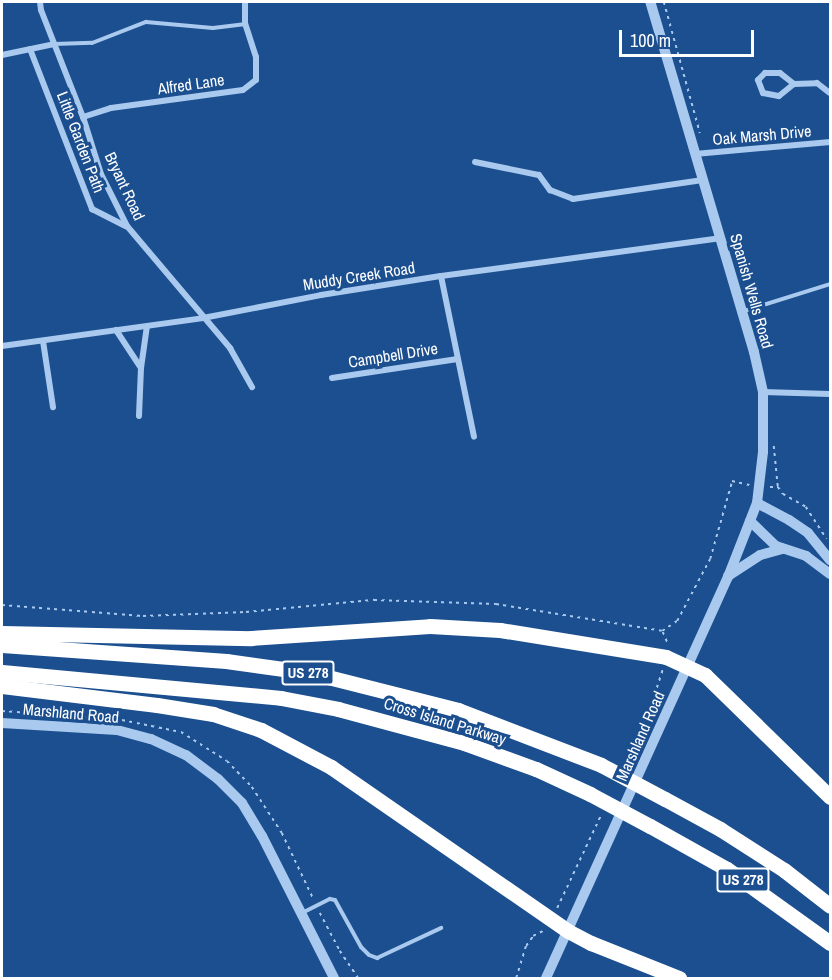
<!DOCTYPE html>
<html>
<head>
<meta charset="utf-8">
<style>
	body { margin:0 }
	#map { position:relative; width:832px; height:980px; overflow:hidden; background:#1b4f8f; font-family:"Archivo Narrow",sans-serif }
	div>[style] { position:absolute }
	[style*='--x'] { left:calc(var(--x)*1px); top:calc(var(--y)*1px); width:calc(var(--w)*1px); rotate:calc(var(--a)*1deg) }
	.path>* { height:1.5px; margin-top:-0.75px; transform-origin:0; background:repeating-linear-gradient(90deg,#a9c9ee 0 3px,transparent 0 7.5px) }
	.service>* { height:4px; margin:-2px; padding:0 2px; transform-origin:2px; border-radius:2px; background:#a9c9ee }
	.minor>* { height:6px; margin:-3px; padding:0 3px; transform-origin:3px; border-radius:3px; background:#a9c9ee }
	.tertiary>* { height:10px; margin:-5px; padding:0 5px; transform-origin:5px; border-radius:5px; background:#a9c9ee }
	.motorway>* { height:15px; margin:-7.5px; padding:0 7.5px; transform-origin:7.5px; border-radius:7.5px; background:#fff }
	.motorway-bridge>* { height:15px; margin:-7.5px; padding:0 7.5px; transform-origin:7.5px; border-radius:7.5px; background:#fff }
	span { translate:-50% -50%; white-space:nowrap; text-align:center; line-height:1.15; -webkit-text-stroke:6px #1b4f8f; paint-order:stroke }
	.shield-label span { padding:2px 4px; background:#1b4f8f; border:2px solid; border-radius:4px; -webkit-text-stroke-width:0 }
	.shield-label { font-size:15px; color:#fff; font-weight:700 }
	.street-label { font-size:16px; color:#fff }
	.frame { position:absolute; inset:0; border:3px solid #fff; pointer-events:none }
	.scale { position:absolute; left:619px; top:30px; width:135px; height:27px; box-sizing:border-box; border:3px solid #fff; border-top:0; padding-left:8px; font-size:18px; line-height:21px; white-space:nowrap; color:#fff; -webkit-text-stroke:4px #1b4f8f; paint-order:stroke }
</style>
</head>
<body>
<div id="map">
	<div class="path">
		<div style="--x:664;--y:2;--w:136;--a:74.6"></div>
		<div style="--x:774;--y:446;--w:41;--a:84.4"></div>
		<div style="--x:778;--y:487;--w:9;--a:54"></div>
		<div style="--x:783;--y:494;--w:26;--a:29"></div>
		<div style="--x:806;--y:507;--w:38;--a:57"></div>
		<div style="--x:770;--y:487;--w:8;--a:0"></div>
		<div style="--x:2;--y:605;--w:141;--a:4.5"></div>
		<div style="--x:143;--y:616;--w:103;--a:-2.2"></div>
		<div style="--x:246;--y:612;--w:129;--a:-5.4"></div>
		<div style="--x:374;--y:600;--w:122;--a:1.9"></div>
		<div style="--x:496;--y:604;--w:168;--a:9.2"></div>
		<div style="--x:662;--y:631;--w:18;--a:-34"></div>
		<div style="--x:677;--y:621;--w:70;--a:-62"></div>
		<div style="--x:710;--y:559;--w:81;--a:-74.2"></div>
		<div style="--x:732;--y:481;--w:18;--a:13"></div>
		<div style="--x:663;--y:632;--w:13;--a:67"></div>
		<div style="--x:2;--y:711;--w:100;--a:4"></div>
		<div style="--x:122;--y:720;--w:60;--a:11.5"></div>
		<div style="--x:181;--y:732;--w:54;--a:32.2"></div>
		<div style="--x:227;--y:761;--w:36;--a:46"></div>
		<div style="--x:252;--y:787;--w:55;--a:56.9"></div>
		<div style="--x:282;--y:833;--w:74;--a:64.5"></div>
		<div style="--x:625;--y:764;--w:68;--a:-66.5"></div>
		<div style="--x:652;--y:702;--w:36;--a:-72"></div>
		<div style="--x:557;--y:908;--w:103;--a:-64.7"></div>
		<div style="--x:320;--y:913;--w:43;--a:62.2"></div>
		<div style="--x:340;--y:951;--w:32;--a:56"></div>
		<div style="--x:516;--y:978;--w:34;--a:-73"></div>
		<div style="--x:526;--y:946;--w:12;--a:-55"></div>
		<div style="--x:533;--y:936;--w:13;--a:-27"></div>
	</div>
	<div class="service">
		<div style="--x:54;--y:44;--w:38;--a:-2"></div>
		<div style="--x:92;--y:43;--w:58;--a:-21.3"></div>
		<div style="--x:146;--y:22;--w:67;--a:5.1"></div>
		<div style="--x:213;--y:28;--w:31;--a:-7"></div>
		<div style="--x:744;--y:311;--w:90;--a:-17.4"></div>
		<div style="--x:302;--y:913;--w:31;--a:-27"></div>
		<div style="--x:330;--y:899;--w:5;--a:11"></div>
		<div style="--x:335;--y:900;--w:54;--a:61"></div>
		<div style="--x:361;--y:947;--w:11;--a:45"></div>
		<div style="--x:369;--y:955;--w:9;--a:21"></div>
		<div style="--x:377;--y:958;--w:71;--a:-25.1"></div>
	</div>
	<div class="minor">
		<div style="--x:40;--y:2;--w:8;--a:83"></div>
		<div style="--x:41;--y:10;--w:115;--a:68.6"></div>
		<div style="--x:83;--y:117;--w:60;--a:72.5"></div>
		<div style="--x:101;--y:174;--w:58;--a:63.4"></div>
		<div style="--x:127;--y:226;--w:160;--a:49.8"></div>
		<div style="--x:230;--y:348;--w:45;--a:60.6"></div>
		<div style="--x:30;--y:49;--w:172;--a:68.8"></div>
		<div style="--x:92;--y:209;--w:38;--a:27"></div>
		<div style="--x:2;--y:55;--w:53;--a:-11.9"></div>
		<div style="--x:794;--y:84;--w:18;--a:-142"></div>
		<div style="--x:780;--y:73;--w:15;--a:180"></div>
		<div style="--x:765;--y:73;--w:10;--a:135"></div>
		<div style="--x:758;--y:80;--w:14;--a:69"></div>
		<div style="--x:763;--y:93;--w:16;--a:11"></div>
		<div style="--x:779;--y:96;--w:19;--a:-39"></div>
		<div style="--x:794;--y:84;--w:23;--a:-2"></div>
		<div style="--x:817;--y:83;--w:16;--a:38"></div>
		<div style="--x:83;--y:117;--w:29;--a:-18"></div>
		<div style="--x:111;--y:108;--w:133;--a:-7.8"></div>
		<div style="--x:243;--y:90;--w:16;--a:-38"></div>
		<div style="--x:256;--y:80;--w:23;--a:-90"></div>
		<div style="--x:256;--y:57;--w:35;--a:-108"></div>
		<div style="--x:245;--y:24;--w:22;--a:-90"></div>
		<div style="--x:695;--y:154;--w:136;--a:-5.1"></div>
		<div style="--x:475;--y:162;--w:65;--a:11.5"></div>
		<div style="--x:539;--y:175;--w:19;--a:54"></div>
		<div style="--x:550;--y:190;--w:25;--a:21"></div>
		<div style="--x:573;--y:199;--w:131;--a:-8.3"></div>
		<div style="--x:441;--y:276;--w:164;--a:78.4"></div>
		<div style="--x:116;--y:330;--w:45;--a:56.7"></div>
		<div style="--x:141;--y:368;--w:48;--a:92.4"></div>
		<div style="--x:43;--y:341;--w:67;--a:81.4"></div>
		<div style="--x:2;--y:346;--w:203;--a:-7.9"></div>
		<div style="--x:203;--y:318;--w:120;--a:-11"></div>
		<div style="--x:321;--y:295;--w:121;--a:-9"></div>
		<div style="--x:441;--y:276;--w:283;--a:-7.7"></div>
		<div style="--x:141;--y:368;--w:42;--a:-81.9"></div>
		<div style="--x:332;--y:378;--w:127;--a:-8.6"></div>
		<div style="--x:763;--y:392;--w:67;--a:1.7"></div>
	</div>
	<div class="tertiary">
		<div style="--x:757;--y:503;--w:36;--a:28"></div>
		<div style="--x:789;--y:520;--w:23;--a:34"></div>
		<div style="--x:808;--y:533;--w:35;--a:51"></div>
		<div style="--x:750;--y:521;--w:36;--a:44"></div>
		<div style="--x:776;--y:546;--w:32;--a:18"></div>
		<div style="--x:806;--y:556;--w:30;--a:37"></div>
		<div style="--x:728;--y:576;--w:38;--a:-33"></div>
		<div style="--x:760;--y:555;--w:24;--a:-15"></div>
		<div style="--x:2;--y:723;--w:115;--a:3.5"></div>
		<div style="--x:117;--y:730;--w:35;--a:15"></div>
		<div style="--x:151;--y:739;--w:38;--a:25"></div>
		<div style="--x:186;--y:755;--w:40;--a:37"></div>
		<div style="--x:218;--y:779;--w:34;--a:45"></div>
		<div style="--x:242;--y:803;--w:39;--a:59"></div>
		<div style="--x:262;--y:836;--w:159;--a:63.1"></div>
		<div style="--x:546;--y:978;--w:440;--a:-65.6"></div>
		<div style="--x:728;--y:577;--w:79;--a:-68.6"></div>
		<div style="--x:757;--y:503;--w:51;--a:-83.3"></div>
		<div style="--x:763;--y:452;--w:60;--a:-90"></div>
		<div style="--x:763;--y:392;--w:41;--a:-102.7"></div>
		<div style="--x:754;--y:352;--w:365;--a:-106.5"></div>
	</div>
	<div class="motorway">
		<div style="--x:2;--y:633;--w:249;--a:1.2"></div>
		<div style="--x:251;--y:638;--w:179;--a:-3.8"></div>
		<div style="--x:430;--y:626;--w:70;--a:3.3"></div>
		<div style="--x:500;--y:630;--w:168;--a:9.2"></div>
		<div style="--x:666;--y:657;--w:43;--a:24.8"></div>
		<div style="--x:705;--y:675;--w:175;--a:44.3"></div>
		<div style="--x:2;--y:645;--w:225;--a:4.1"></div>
		<div style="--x:226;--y:661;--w:87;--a:7.9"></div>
		<div style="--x:312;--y:673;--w:151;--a:14.2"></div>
		<div style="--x:458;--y:710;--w:153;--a:21"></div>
		<div style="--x:2;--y:672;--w:280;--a:5.3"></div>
		<div style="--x:281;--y:698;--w:58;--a:10.9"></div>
		<div style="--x:338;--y:709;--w:131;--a:15.1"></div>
		<div style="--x:464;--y:743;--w:77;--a:19.9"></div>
		<div style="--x:536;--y:769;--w:60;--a:24.8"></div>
		<div style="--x:2;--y:686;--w:156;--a:7"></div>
		<div style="--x:157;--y:705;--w:57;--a:9.1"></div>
		<div style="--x:213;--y:714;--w:51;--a:18.4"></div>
		<div style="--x:261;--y:730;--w:79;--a:27.9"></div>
		<div style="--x:331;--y:767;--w:288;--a:34.7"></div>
		<div style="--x:568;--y:931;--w:26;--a:28"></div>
		<div style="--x:591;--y:943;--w:95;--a:21.7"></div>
		<div style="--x:665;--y:799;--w:63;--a:28.6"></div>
		<div style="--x:720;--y:829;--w:76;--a:32.6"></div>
		<div style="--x:784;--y:870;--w:58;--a:38"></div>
		<div style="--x:650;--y:826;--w:88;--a:29.2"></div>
		<div style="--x:727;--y:869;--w:127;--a:35.7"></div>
	</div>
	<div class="motorway-bridge">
		<div style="--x:601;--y:765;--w:72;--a:28"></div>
		<div style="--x:590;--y:794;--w:68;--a:28.1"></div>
	</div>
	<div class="shield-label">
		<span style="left:308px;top:673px">US 278</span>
		<span style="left:743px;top:880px">US 278</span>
	</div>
	<div class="street-label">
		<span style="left:191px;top:84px;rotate:-8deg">Alfred Lane</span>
		<span style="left:762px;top:135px;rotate:-5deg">Oak Marsh Drive</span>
		<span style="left:81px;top:142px;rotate:69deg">Little Garden Path</span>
		<span style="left:125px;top:186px;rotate:65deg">Bryant Road</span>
		<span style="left:359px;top:276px;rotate:-9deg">Muddy Creek Road</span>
		<span style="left:752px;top:291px;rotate:74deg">Spanish Wells Road</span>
		<span style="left:393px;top:355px;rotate:-9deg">Campbell Drive</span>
		<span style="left:71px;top:713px;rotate:5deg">Marshland Road</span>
		<span style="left:445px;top:721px;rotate:17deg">Cross Island Parkway</span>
		<span style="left:640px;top:736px;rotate:-66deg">Marshland Road</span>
	</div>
	<div class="frame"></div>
	<div class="scale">100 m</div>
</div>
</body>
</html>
